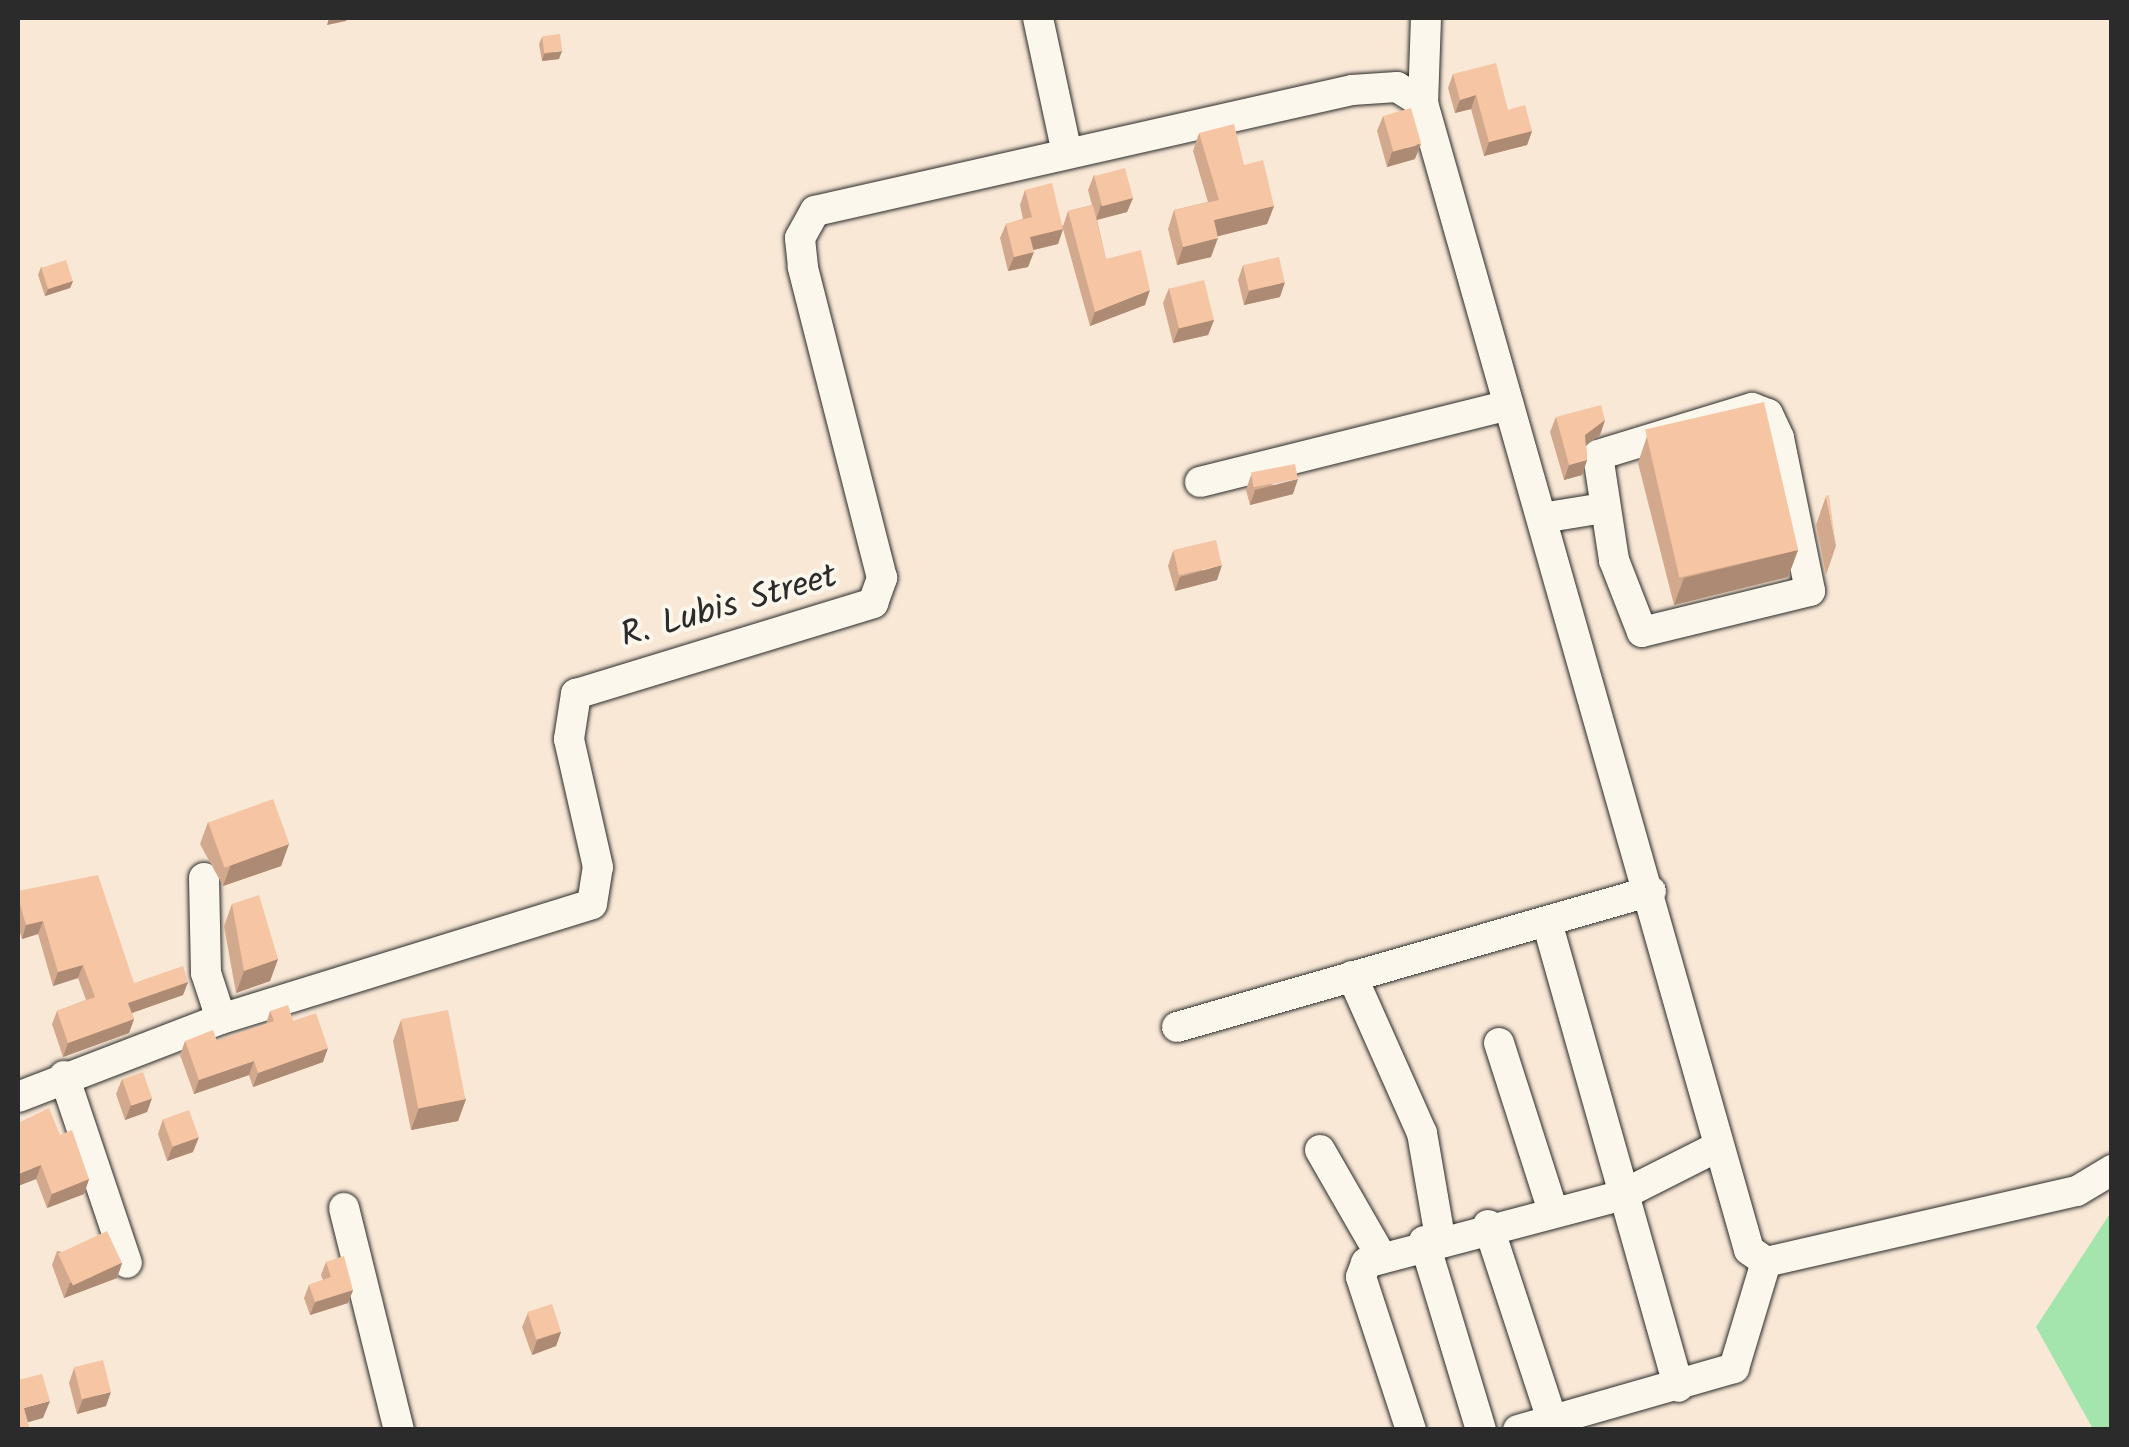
<!DOCTYPE html>
<html>
<head>
<meta charset="utf-8">
<style>
	body { margin:0 }
	#map { position:relative; width:2129px; height:1447px; overflow:hidden; background:#f9e8d6; font-family:Kalam,sans-serif }
	div>[style] { position:absolute }
	[style*='--x'] { left:calc(var(--x)*1px); top:calc(var(--y)*1px); width:calc(var(--w)*1px); rotate:calc(var(--a)*1deg) }
	.green>* { inset:0; background:#a4e4ad }
	.roads { filter:drop-shadow(0 0 2px #2b2b2b) drop-shadow(0 0 2px #2b2b2b) }
	.minor>* { height:30px; margin:-15px; padding:0 15px; transform-origin:15px; border-radius:15px; background:#fbf7ec }
	.wall>* { inset:0; background:#d3a98d }
	.shaded-wall>* { inset:0; background:#ac8a73 }
	.building>* { inset:0; background:#f5c5a4; transform-origin:0 0 }
	span { translate:-50% -50%; white-space:nowrap; text-align:center; line-height:1.15; -webkit-text-stroke:8px #fbf7ec; paint-order:stroke }
	.street-label { font-size:35px; color:#2b2b2b }
	.frame { position:absolute; inset:0; border:20px solid #2b2b2b; pointer-events:none }
</style>
</head>
<body>
<div id="map">
	<div class="green">
		<div style="clip-path:polygon(2111px 1212px,2111px 1429px,2093px 1429px,2036px 1327px)"></div>
	</div>
	<div class="roads">
		<div class="minor">
			<div style="--x:1038;--y:18;--w:138;--a:77.9"></div>
			<div style="--x:1426;--y:18;--w:85;--a:92"></div>
			<div style="--x:1423;--y:103;--w:1192;--a:74.13"></div>
			<div style="--x:1749;--y:1250;--w:21;--a:35"></div>
			<div style="--x:1766;--y:1262;--w:319;--a:-12.9"></div>
			<div style="--x:2077;--y:1191;--w:41;--a:-31"></div>
			<div style="--x:1752;--y:408;--w:17;--a:21"></div>
			<div style="--x:1768;--y:414;--w:26;--a:65"></div>
			<div style="--x:1779;--y:438;--w:156;--a:78.5"></div>
			<div style="--x:1810;--y:591;--w:173;--a:166.3"></div>
			<div style="--x:1642;--y:632;--w:77;--a:-111.3"></div>
			<div style="--x:1614;--y:560;--w:106;--a:-98.7"></div>
			<div style="--x:1598;--y:455;--w:161;--a:-17"></div>
			<div style="--x:1200;--y:482;--w:318;--a:-14"></div>
			<div style="--x:1542;--y:518;--w:63;--a:-9.2"></div>
			<div style="--x:204;--y:878;--w:95;--a:88.8"></div>
			<div style="--x:206;--y:973;--w:48;--a:71.9"></div>
			<div style="--x:1547;--y:922;--w:483;--a:74.2"></div>
			<div style="--x:1352;--y:976;--w:172;--a:66"></div>
			<div style="--x:1422;--y:1133;--w:106;--a:80.2"></div>
			<div style="--x:1177;--y:1027;--w:493;--a:-16"></div>
			<div style="--x:1499;--y:1043;--w:173;--a:72.2"></div>
			<div style="--x:64;--y:1076;--w:197;--a:71.4"></div>
			<div style="--x:18;--y:1097;--w:217;--a:-21"></div>
			<div style="--x:221;--y:1019;--w:388;--a:-17.2"></div>
			<div style="--x:592;--y:904;--w:37;--a:-81"></div>
			<div style="--x:598;--y:867;--w:131;--a:-102.8"></div>
			<div style="--x:569;--y:739;--w:46;--a:-81.2"></div>
			<div style="--x:576;--y:694;--w:311;--a:-17"></div>
			<div style="--x:873;--y:603;--w:27;--a:-70"></div>
			<div style="--x:882;--y:578;--w:321;--a:-104.3"></div>
			<div style="--x:803;--y:267;--w:29;--a:-96"></div>
			<div style="--x:800;--y:238;--w:31;--a:-61"></div>
			<div style="--x:815;--y:211;--w:550;--a:-12.7"></div>
			<div style="--x:1352;--y:90;--w:45;--a:-3.8"></div>
			<div style="--x:1397;--y:87;--w:31;--a:32"></div>
			<div style="--x:1320;--y:1150;--w:122;--a:60.1"></div>
			<div style="--x:344;--y:1208;--w:229;--a:76.1"></div>
			<div style="--x:1488;--y:1225;--w:205;--a:71.8"></div>
			<div style="--x:1424;--y:1241;--w:197;--a:73.2"></div>
			<div style="--x:1411;--y:1430;--w:161;--a:-108.1"></div>
			<div style="--x:1361;--y:1277;--w:15;--a:-70"></div>
			<div style="--x:1366;--y:1263;--w:263;--a:-14.8"></div>
			<div style="--x:1620;--y:1196;--w:109;--a:-26.8"></div>
			<div style="--x:1518;--y:1430;--w:225;--a:-16"></div>
			<div style="--x:1734;--y:1368;--w:111;--a:-73.2"></div>
		</div>
	</div>
	<div class="wall">
		<div style="clip-path:polygon(542px 37px,559px 59px,542px 61px,539px 44px)"></div>
		<div style="clip-path:polygon(1453px 74px,1508px 110px,1532px 131px,1527px 145px,1484px 156px,1471px 109px,1455px 113px,1448px 88px)"></div>
		<div style="clip-path:polygon(1383px 116px,1415px 159px,1387px 167px,1377px 131px)"></div>
		<div style="clip-path:polygon(1199px 133px,1244px 165px,1274px 206px,1267px 224px,1217px 236px,1211px 257px,1177px 265px,1168px 229px,1174px 210px,1208px 202px,1193px 151px)"></div>
		<div style="clip-path:polygon(1094px 175px,1133px 198px,1127px 212px,1097px 220px,1106px 259px,1145px 305px,1090px 326px,1063px 229px,1058px 244px,1033px 250px,1028px 267px,1008px 271px,1000px 238px,1006px 224px,1023px 219px,1020px 205px,1025px 190px,1063px 226px,1068px 211px,1092px 205px,1088px 190px)"></div>
		<div style="clip-path:polygon(1243px 265px,1280px 297px,1244px 305px,1238px 280px)"></div>
		<div style="clip-path:polygon(41px 267px,73px 281px,70px 288px,45px 296px,38px 275px)"></div>
		<div style="clip-path:polygon(1169px 288px,1214px 320px,1208px 335px,1173px 343px,1163px 303px)"></div>
		<div style="clip-path:polygon(1556px 417px,1605px 420px,1600px 435px,1586px 445px,1587px 460px,1582px 475px,1564px 480px,1550px 432px)"></div>
		<div style="clip-path:polygon(1647px 436px,1798px 550px,1788px 577px,1674px 605px,1638px 463px)"></div>
		<div style="clip-path:polygon(1251px 475px,1293px 494px,1250px 505px,1246px 490px)"></div>
		<div style="clip-path:polygon(1826px 496px,1836px 546px,1826px 575px,1816px 525px)"></div>
		<div style="clip-path:polygon(1173px 551px,1217px 580px,1175px 591px,1168px 566px)"></div>
		<div style="clip-path:polygon(208px 822px,289px 844px,281px 866px,223px 886px,200px 844px)"></div>
		<div style="clip-path:polygon(18px 891px,134px 983px,188px 982px,183px 995px,132px 1013px,134px 1019px,129px 1033px,63px 1057px,52px 1024px,57px 1011px,86px 1000px,78px 978px,53px 986px,38px 934px,22px 939px,18px 926px)"></div>
		<div style="clip-path:polygon(232px 904px,278px 959px,270px 981px,236px 993px,224px 926px)"></div>
		<div style="clip-path:polygon(270px 1011px,293px 1021px,323px 1062px,253px 1087px,249px 1075px,194px 1094px,180px 1055px,185px 1041px,217px 1041px,266px 1024px)"></div>
		<div style="clip-path:polygon(401px 1020px,466px 1099px,458px 1121px,411px 1130px,393px 1041px)"></div>
		<div style="clip-path:polygon(122px 1079px,152px 1098px,147px 1112px,125px 1120px,116px 1094px)"></div>
		<div style="clip-path:polygon(163px 1119px,193px 1152px,167px 1161px,158px 1134px)"></div>
		<div style="clip-path:polygon(60px 1135px,89px 1179px,84px 1194px,47px 1208px,36px 1179px,18px 1186px)"></div>
		<div style="clip-path:polygon(57px 1251px,122px 1263px,117px 1278px,64px 1298px,52px 1265px)"></div>
		<div style="clip-path:polygon(326px 1262px,353px 1290px,348px 1303px,310px 1315px,304px 1298px,309px 1285px,323px 1280px,321px 1275px)"></div>
		<div style="clip-path:polygon(528px 1313px,561px 1332px,556px 1346px,532px 1355px,522px 1327px)"></div>
		<div style="clip-path:polygon(74px 1368px,106px 1406px,77px 1414px,69px 1383px)"></div>
	</div>
	<div class="shaded-wall">
		<div style="clip-path:polygon(329px 18px,347px 18px,346px 21px,327px 25px)"></div>
		<div style="clip-path:polygon(562px 51px,559px 59px,542px 61px,544px 54px)"></div>
		<div style="clip-path:polygon(1476px 95px,1471px 109px,1455px 113px,1460px 100px)"></div>
		<div style="clip-path:polygon(1532px 131px,1527px 145px,1484px 156px,1489px 142px)"></div>
		<div style="clip-path:polygon(1421px 144px,1415px 159px,1387px 167px,1392px 152px)"></div>
		<div style="clip-path:polygon(1133px 198px,1127px 212px,1096px 220px,1101px 205px)"></div>
		<div style="clip-path:polygon(1274px 206px,1267px 224px,1207px 239px,1214px 220px)"></div>
		<div style="clip-path:polygon(1063px 229px,1058px 244px,1025px 252px,1030px 237px)"></div>
		<div style="clip-path:polygon(1218px 238px,1211px 257px,1177px 265px,1183px 247px)"></div>
		<div style="clip-path:polygon(1034px 252px,1028px 267px,1008px 271px,1014px 257px)"></div>
		<div style="clip-path:polygon(73px 281px,70px 288px,45px 296px,48px 289px)"></div>
		<div style="clip-path:polygon(1285px 282px,1280px 297px,1244px 305px,1249px 291px)"></div>
		<div style="clip-path:polygon(1150px 290px,1145px 305px,1090px 326px,1095px 312px)"></div>
		<div style="clip-path:polygon(1214px 320px,1208px 335px,1173px 343px,1179px 328px)"></div>
		<div style="clip-path:polygon(1605px 420px,1600px 435px,1580px 450px,1585px 435px)"></div>
		<div style="clip-path:polygon(1587px 460px,1582px 475px,1564px 480px,1569px 465px)"></div>
		<div style="clip-path:polygon(1298px 479px,1293px 494px,1250px 505px,1255px 490px)"></div>
		<div style="clip-path:polygon(1798px 550px,1788px 577px,1674px 605px,1684px 578px)"></div>
		<div style="clip-path:polygon(1222px 565px,1217px 580px,1175px 591px,1180px 577px)"></div>
		<div style="clip-path:polygon(289px 844px,281px 866px,223px 886px,231px 864px)"></div>
		<div style="clip-path:polygon(43px 921px,38px 934px,22px 939px,26px 925px)"></div>
		<div style="clip-path:polygon(278px 959px,270px 981px,236px 993px,244px 971px)"></div>
		<div style="clip-path:polygon(83px 965px,78px 978px,53px 986px,58px 972px)"></div>
		<div style="clip-path:polygon(188px 982px,183px 995px,123px 1016px,128px 1003px)"></div>
		<div style="clip-path:polygon(134px 1019px,129px 1033px,63px 1057px,68px 1043px)"></div>
		<div style="clip-path:polygon(328px 1048px,323px 1062px,253px 1087px,258px 1073px)"></div>
		<div style="clip-path:polygon(254px 1061px,249px 1075px,194px 1094px,199px 1080px)"></div>
		<div style="clip-path:polygon(152px 1098px,147px 1112px,125px 1120px,131px 1105px)"></div>
		<div style="clip-path:polygon(466px 1099px,458px 1121px,411px 1130px,419px 1108px)"></div>
		<div style="clip-path:polygon(199px 1137px,193px 1152px,167px 1161px,173px 1146px)"></div>
		<div style="clip-path:polygon(41px 1165px,36px 1179px,18px 1186px,18px 1174px)"></div>
		<div style="clip-path:polygon(89px 1179px,84px 1194px,47px 1208px,52px 1194px)"></div>
		<div style="clip-path:polygon(122px 1263px,117px 1278px,64px 1298px,70px 1283px)"></div>
		<div style="clip-path:polygon(353px 1290px,348px 1303px,310px 1315px,315px 1302px)"></div>
		<div style="clip-path:polygon(561px 1332px,556px 1346px,532px 1355px,537px 1340px)"></div>
		<div style="clip-path:polygon(111px 1392px,106px 1406px,77px 1414px,83px 1399px)"></div>
		<div style="clip-path:polygon(50px 1401px,43px 1418px,18px 1425px,24px 1408px)"></div>
	</div>
	<div class="building">
		<div style="left:560px;top:34px;width:17px;height:18px;rotate:83deg"></div>
		<div style="clip-path:polygon(1496px 63px,1508px 110px,1525px 105px,1532px 131px,1489px 142px,1476px 95px,1460px 100px,1453px 74px)"></div>
		<div style="left:1411px;top:108px;width:37px;height:29px;rotate:74deg"></div>
		<div style="clip-path:polygon(1234px 124px,1244px 165px,1263px 160px,1274px 206px,1214px 220px,1218px 238px,1183px 247px,1174px 210px,1219px 200px,1199px 133px)"></div>
		<div style="left:1125px;top:168px;width:31px;height:32px;rotate:75deg"></div>
		<div style="clip-path:polygon(1052px 183px,1063px 229px,1030px 237px,1034px 252px,1014px 257px,1006px 224px,1032px 217px,1025px 190px)"></div>
		<div style="clip-path:polygon(1093px 205px,1106px 259px,1141px 250px,1150px 290px,1095px 312px,1068px 211px)"></div>
		<div style="left:1279px;top:257px;width:26px;height:37px;rotate:77deg"></div>
		<div style="left:66px;top:260px;width:22px;height:26px;rotate:72deg"></div>
		<div style="left:1204px;top:280px;width:41px;height:36px;rotate:76deg"></div>
		<div style="left:1764px;top:402px;width:152px;height:122px;rotate:77deg"></div>
		<div style="clip-path:polygon(1601px 405px,1605px 420px,1585px 435px,1587px 460px,1569px 465px,1556px 417px)"></div>
		<div style="left:1295px;top:464px;width:15px;height:45px;rotate:79deg"></div>
		<div style="clip-path:polygon(1829px 495px,1836px 546px,1826px 496px)"></div>
		<div style="left:1216px;top:540px;width:26px;height:44px;rotate:77deg"></div>
		<div style="left:273px;top:799px;width:48px;height:69px;rotate:70deg"></div>
		<div style="clip-path:polygon(98px 875px,134px 983px,183px 966px,188px 982px,128px 1003px,134px 1019px,68px 1043px,57px 1011px,95px 997px,83px 965px,58px 972px,43px 921px,26px 925px,18px 897px,18px 891px)"></div>
		<div style="clip-path:polygon(259px 895px,278px 959px,244px 971px,232px 904px)"></div>
		<div style="clip-path:polygon(288px 1005px,293px 1021px,316px 1013px,328px 1048px,258px 1073px,254px 1061px,199px 1080px,185px 1041px,213px 1030px,217px 1041px,274px 1021px,270px 1011px)"></div>
		<div style="left:448px;top:1010px;width:91px;height:48px;rotate:79deg"></div>
		<div style="left:143px;top:1072px;width:28px;height:22px;rotate:71deg"></div>
		<div style="clip-path:polygon(49px 1108px,60px 1135px,72px 1130px,89px 1179px,52px 1194px,41px 1165px,18px 1174px,18px 1123px)"></div>
		<div style="left:189px;top:1110px;width:29px;height:28px;rotate:70deg"></div>
		<div style="left:107px;top:1231px;width:35px;height:54px;rotate:65deg"></div>
		<div style="clip-path:polygon(344px 1256px,353px 1290px,315px 1302px,309px 1285px,331px 1277px,326px 1262px)"></div>
		<div style="left:552px;top:1304px;width:29px;height:26px;rotate:72deg"></div>
		<div style="left:103px;top:1360px;width:33px;height:30px;rotate:76deg"></div>
		<div style="clip-path:polygon(42px 1374px,50px 1401px,24px 1408px,30px 1430px,18px 1430px,18px 1380px)"></div>
	</div>
	<div class="street-label">
		<span style="left:729px;top:607px;rotate:-16deg">R. Lubis Street</span>
	</div>
	<div class="frame"></div>
</div>
</body>
</html>
